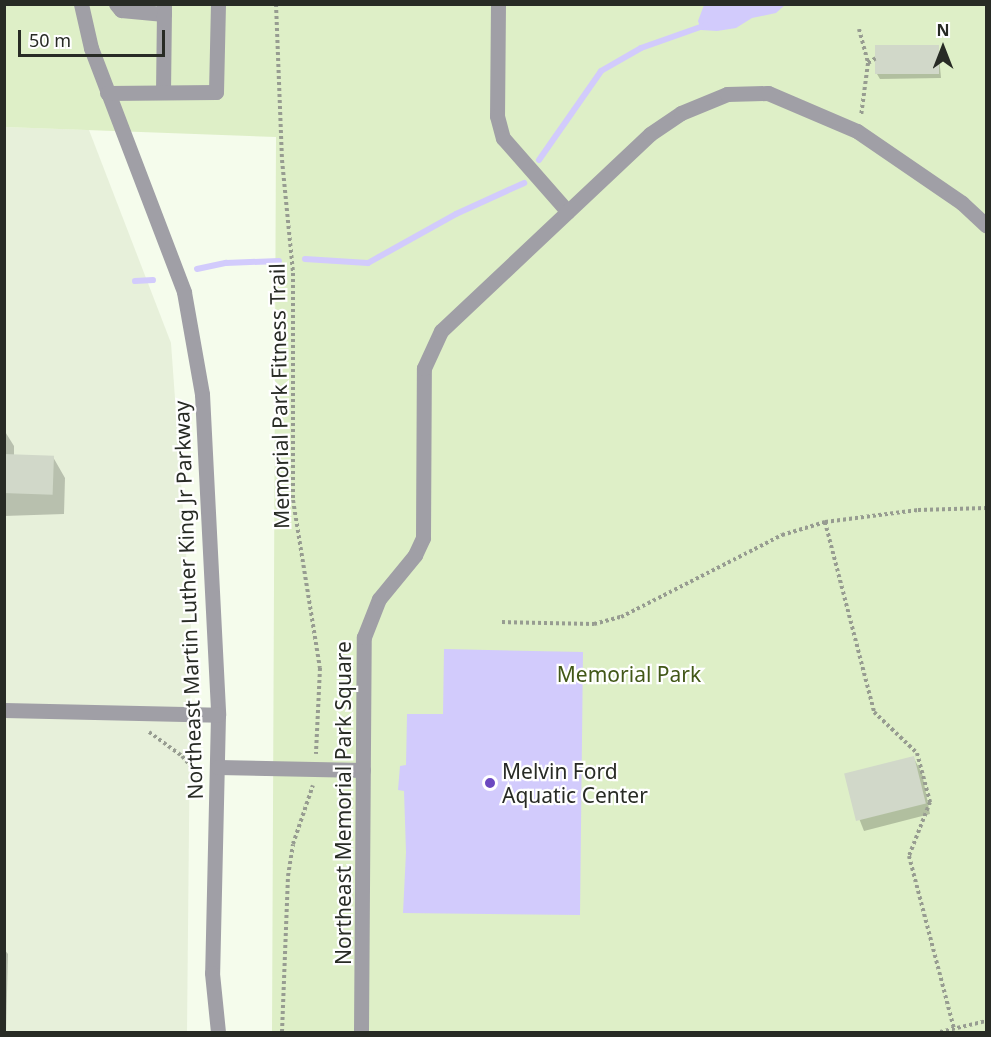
<!DOCTYPE html>
<html>
<head>
<meta charset="utf-8">
<style>
	body { margin:0 }
	#map { position:relative; width:991px; height:1037px; overflow:hidden; background:#f5fcec; font-family:"Noto Sans",sans-serif }
	div>[style] { position:absolute }
	[style*='--x'] { left:calc(var(--x)*1px); top:calc(var(--y)*1px); width:calc(var(--w)*1px); rotate:calc(var(--a)*1deg) }
	.built>* { inset:0; background:#e7f0da }
	.green>* { inset:0; background:#deefc7 }
	.water>* { inset:0; background:#d2cbfc }
	.shadow>* { inset:0; background:#0003 }
	.stream>* { height:6px; margin:-3px; padding:0 3px; transform-origin:3px; border-radius:3px; background:#d2cbfc }
	.building>* { inset:0; background:#d1d8c9; transform-origin:0 0 }
	.path>* { height:4px; margin-top:-2px; transform-origin:0; background:repeating-linear-gradient(90deg,#979c91 0 3px,transparent 0 6px) }
	.minor>* { height:15px; margin:-7.5px; padding:0 7.5px; transform-origin:7.5px; border-radius:7.5px; background:#a09fa6 }
	.dots>* { width:16px; height:16px; translate:-50% -50%; box-sizing:border-box; border:3px solid #fff; border-radius:50% }
	span { translate:-50% -50%; white-space:nowrap; text-align:center; line-height:1.15; -webkit-text-stroke:4.5px #fff; paint-order:stroke }
	.street-label { font-size:21px; color:#282b25 }
	.park-label { font-size:21px; color:#425818 }
	.poi-label { font-size:21px; color:#282b25 }
	.left { translate:0 -50%; text-align:left }
	.frame { position:absolute; inset:0; border:6px solid #282b25; pointer-events:none }
	.north { position:absolute; left:913px; top:18px; width:60px; height:60px; -webkit-text-stroke:4px #fff; paint-order:stroke; rotate:0deg; font-size:16px; font-weight:700; line-height:24px; text-align:center; color:#282b25 }
	.north::after { content:''; display:block; margin:auto; width:21px; height:27px; background:#282b25; clip-path:polygon(50% 0,100% 100%,50% 72%,0 100%) }
	.scale { position:absolute; left:18px; top:30px; width:147px; height:27px; box-sizing:border-box; border:3px solid #282b25; border-top:0; padding-left:8px; font-size:18px; line-height:21px; white-space:nowrap; color:#282b25; -webkit-text-stroke:4px #fff; paint-order:stroke }
</style>
</head>
<body>
<div id="map">
	<div class="built">
		<div style="clip-path:polygon(5px 127px,89px 130px,171px 343px,191px 621px,187px 1032px,5px 1032px)"></div>
	</div>
	<div class="green">
		<div style="clip-path:polygon(5px 5px,986px 5px,986px 1032px,272px 1032px,276px 137px,5px 127px)"></div>
	</div>
	<div class="water">
		<div style="clip-path:polygon(704px 5px,785px 4px,785px 5px,776px 13px,752px 18px,736px 28px,717px 31px,701px 30px,698px 21px)"></div>
		<div style="clip-path:polygon(444px 649px,583px 652px,580px 915px,403px 913px,406px 852px,404px 791px,398px 790px,400px 766px,406px 765px,407px 714px,443px 714px)"></div>
	</div>
	<div class="shadow">
		<div style="clip-path:polygon(938px 46px,941px 78px,880px 79px,877px 74px)"></div>
		<div style="clip-path:polygon(4px 430px,14px 446px,14px 456px,53px 457px,65px 478px,64px 514px,4px 516px)"></div>
		<div style="clip-path:polygon(913px 757px,922px 773px,930px 814px,864px 831px,855px 808px)"></div>
		<div style="clip-path:polygon(4px 949px,8px 954px,6px 1032px,4px 1032px)"></div>
	</div>
	<div class="stream">
		<div style="--x:539;--y:160;--w:108;--a:-55.1"></div>
		<div style="--x:601;--y:71;--w:46;--a:-29.9"></div>
		<div style="--x:641;--y:48;--w:69;--a:-19.5"></div>
		<div style="--x:305;--y:259;--w:63;--a:3.6"></div>
		<div style="--x:368;--y:263;--w:101;--a:-29.1"></div>
		<div style="--x:456;--y:214;--w:75;--a:-24.5"></div>
		<div style="--x:197;--y:269;--w:30;--a:-12"></div>
		<div style="--x:226;--y:263;--w:53;--a:-2.2"></div>
		<div style="--x:135;--y:281;--w:18;--a:-3"></div>
	</div>
	<div class="building">
		<div style="left:939px;top:45px;width:29px;height:64px;rotate:90deg"></div>
		<div style="left:4px;top:454px;width:50px;height:39px;rotate:2deg"></div>
		<div style="left:914px;top:756px;width:49px;height:72px;rotate:76deg"></div>
	</div>
	<div class="path">
		<div style="--x:276;--y:4;--w:156;--a:87.8"></div>
		<div style="--x:282;--y:160;--w:114;--a:84.4"></div>
		<div style="--x:293;--y:273;--w:227;--a:90"></div>
		<div style="--x:293;--y:500;--w:170;--a:80.9"></div>
		<div style="--x:320;--y:668;--w:86;--a:92.7"></div>
		<div style="--x:859;--y:29;--w:35;--a:75"></div>
		<div style="--x:868;--y:63;--w:53;--a:97.5"></div>
		<div style="--x:868;--y:63;--w:9;--a:-32"></div>
		<div style="--x:825;--y:522;--w:196;--a:75.5"></div>
		<div style="--x:874;--y:712;--w:59;--a:43.6"></div>
		<div style="--x:917;--y:753;--w:51;--a:75.1"></div>
		<div style="--x:930;--y:802;--w:58;--a:111.3"></div>
		<div style="--x:909;--y:856;--w:179;--a:75.4"></div>
		<div style="--x:502;--y:622;--w:92;--a:1.2"></div>
		<div style="--x:594;--y:624;--w:28;--a:-15"></div>
		<div style="--x:621;--y:617;--w:181;--a:-27"></div>
		<div style="--x:782;--y:535;--w:45;--a:-16.8"></div>
		<div style="--x:825;--y:522;--w:94;--a:-7.4"></div>
		<div style="--x:918;--y:510;--w:68;--a:-1.7"></div>
		<div style="--x:149;--y:732;--w:41;--a:36"></div>
		<div style="--x:182;--y:756;--w:29;--a:49"></div>
		<div style="--x:282;--y:1032;--w:156;--a:-87.8"></div>
		<div style="--x:288;--y:876;--w:32;--a:-81"></div>
		<div style="--x:293;--y:844;--w:62;--a:-71.3"></div>
		<div style="--x:940;--y:1032;--w:47;--a:-13.4"></div>
	</div>
	<div class="minor">
		<div style="--x:81;--y:4;--w:45;--a:77.2"></div>
		<div style="--x:91;--y:48;--w:261;--a:69.1"></div>
		<div style="--x:184;--y:292;--w:104;--a:80"></div>
		<div style="--x:202;--y:394;--w:321;--a:87.1"></div>
		<div style="--x:218;--y:715;--w:258;--a:91.3"></div>
		<div style="--x:212;--y:973;--w:59;--a:84.2"></div>
		<div style="--x:116;--y:4;--w:8;--a:50"></div>
		<div style="--x:121;--y:10;--w:43;--a:5.3"></div>
		<div style="--x:164;--y:14;--w:10;--a:-90"></div>
		<div style="--x:498;--y:4;--w:112;--a:90.5"></div>
		<div style="--x:497;--y:116;--w:23;--a:75"></div>
		<div style="--x:503;--y:138;--w:98;--a:48.7"></div>
		<div style="--x:163;--y:92;--w:78;--a:-89.3"></div>
		<div style="--x:107;--y:93;--w:109;--a:-0.5"></div>
		<div style="--x:216;--y:92;--w:88;--a:-88.7"></div>
		<div style="--x:4;--y:710;--w:214;--a:1.3"></div>
		<div style="--x:218;--y:767;--w:145;--a:1.2"></div>
		<div style="--x:361;--y:1032;--w:395;--a:-89.6"></div>
		<div style="--x:364;--y:637;--w:41;--a:-68.5"></div>
		<div style="--x:379;--y:599;--w:57;--a:-50.7"></div>
		<div style="--x:415;--y:555;--w:19;--a:-65"></div>
		<div style="--x:423;--y:538;--w:170;--a:-89.7"></div>
		<div style="--x:424;--y:368;--w:41;--a:-65.3"></div>
		<div style="--x:441;--y:331;--w:287;--a:-43.3"></div>
		<div style="--x:650;--y:134;--w:37;--a:-34"></div>
		<div style="--x:681;--y:113;--w:50;--a:-22.4"></div>
		<div style="--x:727;--y:94;--w:41;--a:-1.4"></div>
		<div style="--x:768;--y:93;--w:97;--a:23.1"></div>
		<div style="--x:857;--y:131;--w:127;--a:34.4"></div>
		<div style="--x:962;--y:203;--w:33;--a:43"></div>
	</div>
	<div class="dots">
		<div style="left:490px;top:783px;background:#6b48c0"></div>
	</div>
	<div class="street-label">
		<span style="left:279px;top:396px;rotate:-91deg">Memorial Park Fitness Trail</span>
		<span style="left:188px;top:600px;rotate:-92deg">Northeast Martin Luther King Jr Parkway</span>
		<span style="left:343px;top:803px;rotate:-90deg">Northeast Memorial Park Square</span>
	</div>
	<div class="park-label">
		<span style="left:629px;top:674px">Memorial Park</span>
	</div>
	<div class="poi-label">
		<span class="left" style="left:502px;top:783px">Melvin Ford<br>Aquatic Center</span>
	</div>
	<div class="frame"></div>
	<div class="north">N</div>
	<div class="scale">50 m</div>
</div>
</body>
</html>
